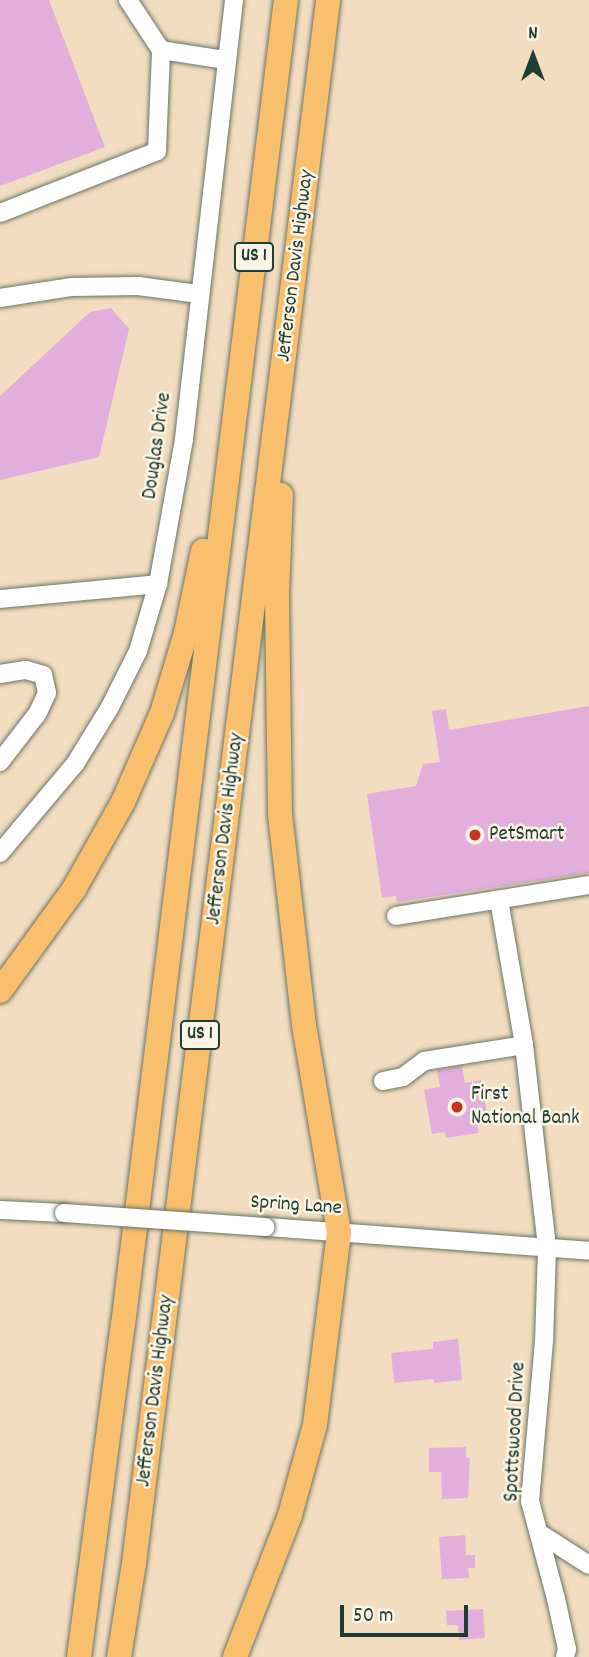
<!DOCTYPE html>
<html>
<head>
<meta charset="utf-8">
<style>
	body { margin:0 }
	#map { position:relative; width:589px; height:1657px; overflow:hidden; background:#f3ddc0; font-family:Dekko,sans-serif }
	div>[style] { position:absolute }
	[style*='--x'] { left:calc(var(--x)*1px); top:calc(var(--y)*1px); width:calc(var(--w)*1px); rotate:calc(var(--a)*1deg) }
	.building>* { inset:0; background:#e2afdc }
	.roads { filter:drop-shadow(0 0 2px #697565) drop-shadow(0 0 2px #697565) }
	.minor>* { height:18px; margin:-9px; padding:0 9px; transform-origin:9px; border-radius:9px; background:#fff }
	.highway>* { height:24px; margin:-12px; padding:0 12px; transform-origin:12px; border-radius:12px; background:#f9bf6d }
	.bridges { filter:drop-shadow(0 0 2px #697565) drop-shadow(0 0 2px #697565) }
	.minor-bridge>* { height:18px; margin:-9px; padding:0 9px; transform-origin:9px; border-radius:9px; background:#fff }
	.dots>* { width:19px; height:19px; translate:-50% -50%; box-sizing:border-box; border:4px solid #fcf5e5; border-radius:50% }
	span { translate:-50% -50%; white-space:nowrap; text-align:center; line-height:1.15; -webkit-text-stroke:5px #fcf5e5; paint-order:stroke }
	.shield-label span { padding:2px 5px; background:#fcf5e5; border:2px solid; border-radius:5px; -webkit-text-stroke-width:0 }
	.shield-label { font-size:19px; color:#1f3d34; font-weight:700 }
	.street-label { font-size:21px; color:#1f3d34 }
	.poi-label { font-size:21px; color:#1f3d34 }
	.left { translate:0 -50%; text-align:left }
	.north { position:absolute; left:498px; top:21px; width:70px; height:70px; -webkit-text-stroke:5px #fcf5e5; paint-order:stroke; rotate:0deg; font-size:19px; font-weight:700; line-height:28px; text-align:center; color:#1f3d34 }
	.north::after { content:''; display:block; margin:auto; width:24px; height:32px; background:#1f3d34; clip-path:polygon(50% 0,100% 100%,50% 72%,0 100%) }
	.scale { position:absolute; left:340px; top:1605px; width:128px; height:32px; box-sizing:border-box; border:4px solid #1f3d34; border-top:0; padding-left:9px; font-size:21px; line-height:24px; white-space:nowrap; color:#1f3d34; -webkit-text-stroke:5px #fcf5e5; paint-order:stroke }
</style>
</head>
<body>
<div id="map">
	<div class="building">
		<div style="clip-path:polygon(0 0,49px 0,105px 147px,0 186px)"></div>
		<div style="clip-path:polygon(111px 308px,129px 329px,99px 457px,0 480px,0 396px,90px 312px)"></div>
		<div style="clip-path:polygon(589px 706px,589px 873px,397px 902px,396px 896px,382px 898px,367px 794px,416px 786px,423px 764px,440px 762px,432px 711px,446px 709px,449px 730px)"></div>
		<div style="clip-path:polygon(462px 1066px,465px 1083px,481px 1080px,489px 1124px,477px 1126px,479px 1133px,446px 1138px,445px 1132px,432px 1134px,424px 1090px,440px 1087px,437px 1070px)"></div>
		<div style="clip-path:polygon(458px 1339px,462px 1380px,434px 1383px,434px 1379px,394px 1383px,391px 1353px,433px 1349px,433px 1342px)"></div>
		<div style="clip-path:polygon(466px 1447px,466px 1458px,470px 1458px,468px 1498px,442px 1499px,441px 1472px,429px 1472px,429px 1448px)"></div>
		<div style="clip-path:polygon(465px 1535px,466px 1555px,475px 1555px,475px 1568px,468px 1568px,469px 1578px,442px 1579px,439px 1537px)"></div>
		<div style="clip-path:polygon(483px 1609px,485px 1638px,459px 1640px,458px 1625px,447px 1625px,446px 1611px)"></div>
	</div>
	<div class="roads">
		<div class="minor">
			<div style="--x:161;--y:50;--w:65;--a:8.9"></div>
			<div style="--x:0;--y:213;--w:169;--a:-21.5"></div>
			<div style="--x:157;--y:151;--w:101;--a:-87.7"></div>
			<div style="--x:161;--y:50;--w:60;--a:-123.4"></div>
			<div style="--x:0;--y:298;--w:73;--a:-8.7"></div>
			<div style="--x:72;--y:287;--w:66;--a:-0.9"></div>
			<div style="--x:138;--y:286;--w:62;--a:7.5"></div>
			<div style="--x:0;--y:599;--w:159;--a:-5.4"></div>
			<div style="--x:0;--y:674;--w:26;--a:-9"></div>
			<div style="--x:26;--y:670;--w:18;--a:16"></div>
			<div style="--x:43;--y:675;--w:18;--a:77"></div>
			<div style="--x:47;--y:693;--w:23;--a:115"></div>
			<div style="--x:37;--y:714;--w:61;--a:127.6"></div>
			<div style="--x:0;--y:853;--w:116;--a:-49.9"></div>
			<div style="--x:75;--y:764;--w:67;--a:-58.4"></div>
			<div style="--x:110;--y:707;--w:63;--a:-63.4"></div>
			<div style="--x:138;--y:651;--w:70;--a:-73.4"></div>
			<div style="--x:158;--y:584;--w:147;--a:-79.8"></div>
			<div style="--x:184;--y:439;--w:442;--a:-83.5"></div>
			<div style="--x:499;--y:900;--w:147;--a:80.2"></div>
			<div style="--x:524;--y:1045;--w:204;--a:83.5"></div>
			<div style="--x:547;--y:1248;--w:93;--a:91.8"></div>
			<div style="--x:544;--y:1341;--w:161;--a:95"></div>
			<div style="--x:530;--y:1501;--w:101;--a:75.1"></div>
			<div style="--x:556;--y:1599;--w:51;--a:77.6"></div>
			<div style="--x:567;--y:1649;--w:8;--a:104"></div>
			<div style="--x:396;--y:916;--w:195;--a:-9.1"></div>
			<div style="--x:383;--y:1081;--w:20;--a:-11"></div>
			<div style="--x:403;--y:1077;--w:26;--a:-37"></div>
			<div style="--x:424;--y:1061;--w:101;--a:-9.1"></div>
			<div style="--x:0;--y:1210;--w:64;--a:2.7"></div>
			<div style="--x:266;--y:1227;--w:324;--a:4.2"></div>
			<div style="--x:539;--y:1533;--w:59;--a:32.6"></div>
		</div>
		<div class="highway">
			<div style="--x:0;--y:991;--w:126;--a:-54"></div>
			<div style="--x:74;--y:889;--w:100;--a:-60.6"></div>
			<div style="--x:123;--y:802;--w:97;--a:-66.3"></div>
			<div style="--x:162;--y:713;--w:84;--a:-73.3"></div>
			<div style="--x:186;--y:633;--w:84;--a:-78.3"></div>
			<div style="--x:79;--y:1657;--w:335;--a:-82.5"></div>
			<div style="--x:123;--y:1325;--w:1335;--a:-82.99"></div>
			<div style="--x:119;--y:1657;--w:95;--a:-80.9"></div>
			<div style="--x:134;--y:1563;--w:1575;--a:-82.92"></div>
			<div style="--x:235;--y:1657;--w:152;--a:-68.8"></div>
			<div style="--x:290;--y:1515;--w:93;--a:-74.5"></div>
			<div style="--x:315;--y:1425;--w:194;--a:-82.9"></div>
			<div style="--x:339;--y:1232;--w:210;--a:-99.6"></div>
			<div style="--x:304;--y:1025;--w:213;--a:-96.5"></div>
			<div style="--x:280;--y:813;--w:219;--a:-90.8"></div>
			<div style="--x:277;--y:594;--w:99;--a:-87.7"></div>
		</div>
	</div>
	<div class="bridges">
		<div class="minor-bridge">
			<div style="--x:64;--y:1213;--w:202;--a:4"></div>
		</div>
	</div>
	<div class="dots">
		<div style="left:475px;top:835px;background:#c8321e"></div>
		<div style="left:457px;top:1107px;background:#c8321e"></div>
	</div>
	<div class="shield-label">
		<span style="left:254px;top:257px">US 1</span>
		<span style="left:200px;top:1035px">US 1</span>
	</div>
	<div class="street-label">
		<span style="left:296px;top:266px;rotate:-83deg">Jefferson Davis Highway</span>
		<span style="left:158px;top:446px;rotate:-82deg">Douglas Drive</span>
		<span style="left:226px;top:829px;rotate:-83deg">Jefferson Davis Highway</span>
		<span style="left:296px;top:1206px;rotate:4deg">Spring Lane</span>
		<span style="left:156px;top:1391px;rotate:-83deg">Jefferson Davis Highway</span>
		<span style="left:516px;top:1432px;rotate:-87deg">Spottswood Drive</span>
	</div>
	<div class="poi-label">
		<span class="left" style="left:489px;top:835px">PetSmart</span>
		<span class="left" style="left:471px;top:1107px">First<br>National Bank</span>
	</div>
	<div class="north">N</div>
	<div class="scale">50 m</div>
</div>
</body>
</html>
